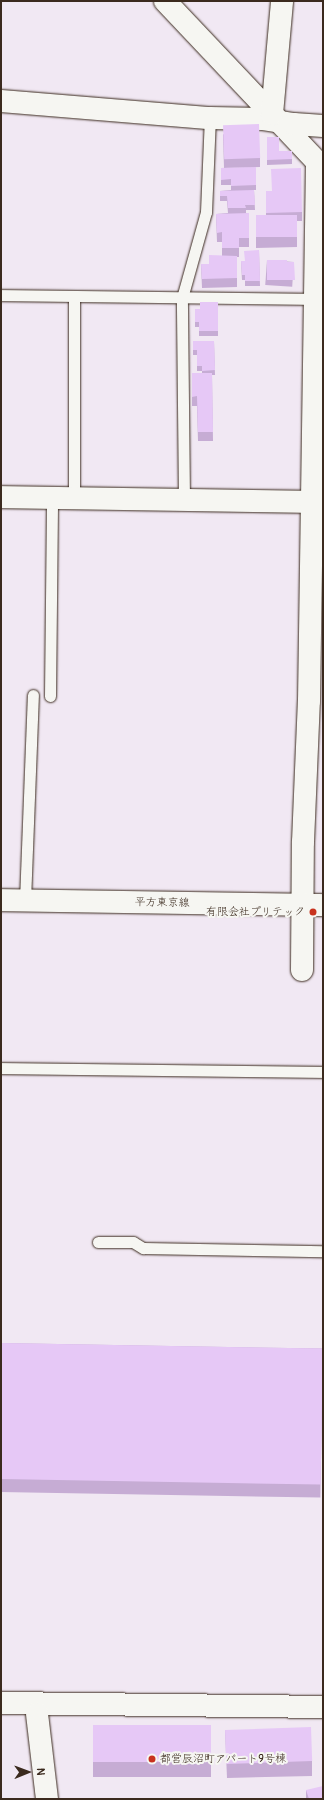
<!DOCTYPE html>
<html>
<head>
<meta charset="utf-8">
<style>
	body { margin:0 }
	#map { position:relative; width:324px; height:1800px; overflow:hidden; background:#f1e8f3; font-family:Pangolin,"Klee One",sans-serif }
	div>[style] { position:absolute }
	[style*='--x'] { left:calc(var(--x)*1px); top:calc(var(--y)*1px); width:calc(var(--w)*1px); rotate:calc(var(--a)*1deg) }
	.roads { filter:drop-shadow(0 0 1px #3b2a1e) drop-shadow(0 0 1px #3b2a1e) }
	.lane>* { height:11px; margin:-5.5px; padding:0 5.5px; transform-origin:5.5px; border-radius:5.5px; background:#f6f6f2 }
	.street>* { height:22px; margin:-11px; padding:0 11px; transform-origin:11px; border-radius:11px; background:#f6f6f2 }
	.secondary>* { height:22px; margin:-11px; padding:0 11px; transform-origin:11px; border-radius:11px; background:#f6f6f2 }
	.wall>* { inset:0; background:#c6acd4; transform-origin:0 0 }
	.building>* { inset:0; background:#e6c8f6; transform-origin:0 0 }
	.dots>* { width:11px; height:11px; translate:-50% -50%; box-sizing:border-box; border:2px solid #f6f6f2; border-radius:50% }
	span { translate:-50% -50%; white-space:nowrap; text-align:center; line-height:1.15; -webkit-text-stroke:4px #f6f6f2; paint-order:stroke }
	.street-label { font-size:11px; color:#3b2a1e }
	.poi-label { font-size:11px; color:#3b2a1e }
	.right { translate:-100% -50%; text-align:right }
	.left { translate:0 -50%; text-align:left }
	.frame { position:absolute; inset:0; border:2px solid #3b2a1e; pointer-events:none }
	.north { position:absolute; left:8px; top:1752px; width:40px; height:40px; -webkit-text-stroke:3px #f6f6f2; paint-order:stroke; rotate:89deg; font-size:11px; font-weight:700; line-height:16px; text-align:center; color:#3b2a1e }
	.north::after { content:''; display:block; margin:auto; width:14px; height:18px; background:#3b2a1e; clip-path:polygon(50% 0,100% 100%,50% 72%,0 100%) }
</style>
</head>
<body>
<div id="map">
	<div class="roads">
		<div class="lane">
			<div style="--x:1;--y:295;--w:314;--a:0.7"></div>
			<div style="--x:74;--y:296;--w:202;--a:90"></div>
			<div style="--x:184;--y:500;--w:202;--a:-90.6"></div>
			<div style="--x:182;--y:298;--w:89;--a:-74.4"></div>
			<div style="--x:206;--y:212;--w:94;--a:-87.6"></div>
			<div style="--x:50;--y:696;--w:198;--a:-89.4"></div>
			<div style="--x:25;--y:901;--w:206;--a:-87.8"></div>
			<div style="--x:1;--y:1068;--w:322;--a:0.7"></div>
			<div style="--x:98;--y:1242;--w:35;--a:0"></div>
			<div style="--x:133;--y:1242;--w:12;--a:31"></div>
			<div style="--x:143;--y:1248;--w:180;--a:1"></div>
		</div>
		<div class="street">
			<div style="--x:165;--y:1;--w:230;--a:46.6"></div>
			<div style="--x:1;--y:101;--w:210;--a:4.7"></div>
			<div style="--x:210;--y:118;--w:52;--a:1.1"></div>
			<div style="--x:262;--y:119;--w:32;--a:9"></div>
			<div style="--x:294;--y:124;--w:29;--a:4"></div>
			<div style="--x:272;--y:114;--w:113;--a:-84.9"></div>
			<div style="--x:1;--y:497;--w:322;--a:0.9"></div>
			<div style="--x:302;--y:970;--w:128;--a:-89.6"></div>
			<div style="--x:303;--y:842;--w:141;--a:-87.6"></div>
			<div style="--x:309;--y:701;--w:538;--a:-89.15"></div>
			<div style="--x:1;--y:1703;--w:322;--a:0.7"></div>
		</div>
		<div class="secondary">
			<div style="--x:1;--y:900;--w:322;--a:0.9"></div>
			<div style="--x:37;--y:1714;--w:86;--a:83.3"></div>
		</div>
	</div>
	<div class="wall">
		<div style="clip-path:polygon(223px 134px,260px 158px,260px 167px,224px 168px)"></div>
		<div style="clip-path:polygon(267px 137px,279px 151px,292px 159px,292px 164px,267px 165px)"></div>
		<div style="clip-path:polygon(256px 167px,256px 190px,254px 190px,255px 210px,246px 210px,246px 213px,249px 213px,249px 247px,239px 247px,239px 257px,237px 257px,237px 287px,202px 288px,201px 264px,209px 264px,222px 256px,222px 242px,217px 242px,216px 214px,228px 213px,227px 201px,220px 201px,220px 191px,231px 190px,231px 185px,221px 185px,221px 168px)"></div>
		<div style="clip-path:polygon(266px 191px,302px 212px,302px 221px,297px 221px,297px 247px,256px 248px,256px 216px,266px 216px)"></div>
		<div style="clip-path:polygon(259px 250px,260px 286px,245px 286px,245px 280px,242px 280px,241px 261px,245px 261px)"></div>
		<div style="left:267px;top:260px;width:27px;height:25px;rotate:4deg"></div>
		<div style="clip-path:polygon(218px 302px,218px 336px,199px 336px,199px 327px,195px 327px,195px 309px,200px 309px)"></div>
		<div style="clip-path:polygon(193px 341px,214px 341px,215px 375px,212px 375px,213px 441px,198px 441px,197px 406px,192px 406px,192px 373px,202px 373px,202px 371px,197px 371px,197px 355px,193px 355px)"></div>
		<div style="left:1px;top:1343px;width:322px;height:149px;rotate:1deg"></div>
		<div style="left:93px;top:1725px;width:118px;height:52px"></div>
		<div style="clip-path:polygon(225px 1730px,312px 1761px,312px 1776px,227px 1778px)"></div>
		<div style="clip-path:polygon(306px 1790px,323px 1799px,306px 1799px)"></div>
	</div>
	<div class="building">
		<div style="left:259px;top:124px;width:34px;height:36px;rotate:88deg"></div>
		<div style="clip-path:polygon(267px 137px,279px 137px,279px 151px,292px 151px,292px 159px,267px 160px)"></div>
		<div style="clip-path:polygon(256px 167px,256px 185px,231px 186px,231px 179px,221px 180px,221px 168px)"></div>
		<div style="clip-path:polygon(301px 168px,302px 212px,266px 213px,266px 191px,272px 191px,271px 169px)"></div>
		<div style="clip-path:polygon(254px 190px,255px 205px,245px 205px,246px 208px,228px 208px,227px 196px,220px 196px,220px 191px)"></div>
		<div style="clip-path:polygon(249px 213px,249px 238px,239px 238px,239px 248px,222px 248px,222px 232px,217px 233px,216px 214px)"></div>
		<div style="left:297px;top:215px;width:22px;height:41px;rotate:90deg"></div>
		<div style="clip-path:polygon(259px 250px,260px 281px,245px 281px,245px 275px,242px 275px,241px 261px,245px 261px,244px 251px)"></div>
		<div style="clip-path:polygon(209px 255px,237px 256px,237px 278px,202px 279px,201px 264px,209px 264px)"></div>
		<div style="clip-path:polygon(267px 260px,287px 260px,287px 262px,294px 262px,295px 280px,267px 280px)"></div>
		<div style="clip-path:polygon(200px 302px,218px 302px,218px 331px,199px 331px,199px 322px,195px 322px,195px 309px,200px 309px)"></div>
		<div style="clip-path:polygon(193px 341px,214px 341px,215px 370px,202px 371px,202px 366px,197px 366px,197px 350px,193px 350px)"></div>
		<div style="clip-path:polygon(192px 373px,212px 373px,213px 432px,198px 432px,197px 396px,192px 397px)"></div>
		<div style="left:1px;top:1343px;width:322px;height:136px;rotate:1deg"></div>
		<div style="left:93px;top:1725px;width:118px;height:37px"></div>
		<div style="left:311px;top:1727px;width:34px;height:86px;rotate:88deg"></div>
		<div style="clip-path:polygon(323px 1786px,323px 1799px,309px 1799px,306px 1790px)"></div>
	</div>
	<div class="dots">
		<div style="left:313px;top:912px;background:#c8321e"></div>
		<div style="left:152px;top:1759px;background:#c8321e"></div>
	</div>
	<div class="street-label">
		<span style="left:162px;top:903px;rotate:1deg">平方東京線</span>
	</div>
	<div class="poi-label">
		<span class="right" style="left:305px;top:912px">有限会社プリテック</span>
		<span class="left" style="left:160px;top:1759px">都営辰沼町アパート9号棟</span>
	</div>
	<div class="frame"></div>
	<div class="north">N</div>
</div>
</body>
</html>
